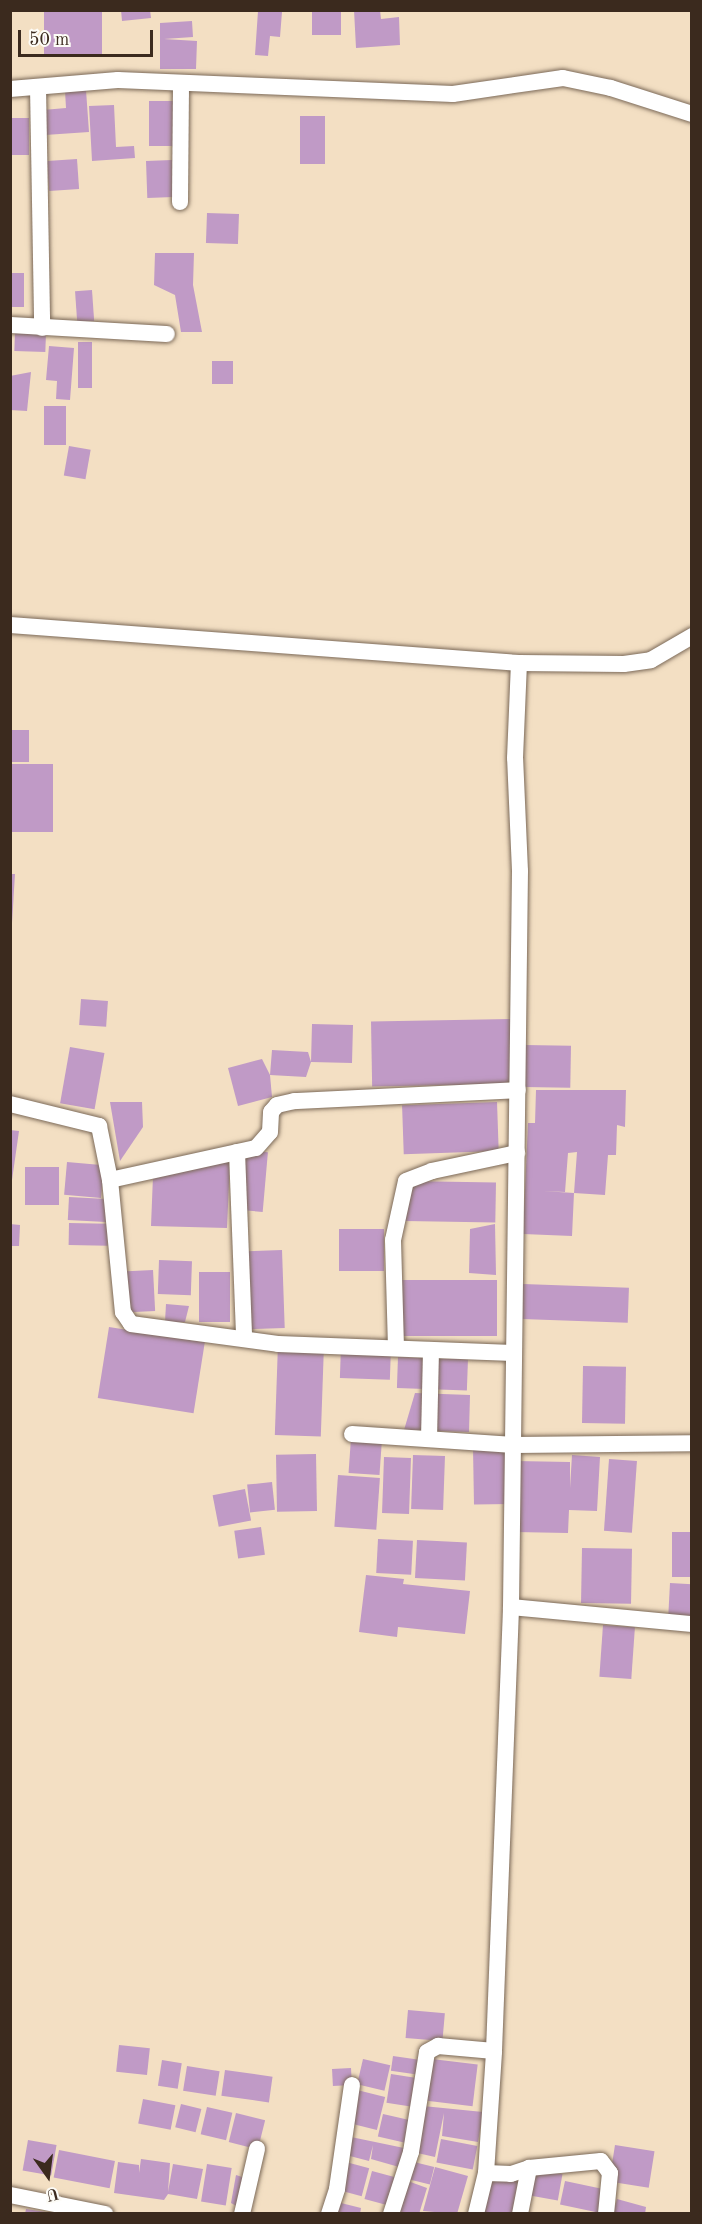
<!DOCTYPE html>
<html>
<head>
<meta charset="utf-8">
<style>
	body { margin:0 }
	#map { position:relative; width:702px; height:2224px; overflow:hidden; background:#f3dfc3; font-family:"Old Standard TT",serif }
	div>[style] { position:absolute }
	[style*='--x'] { left:calc(var(--x)*1px); top:calc(var(--y)*1px); width:calc(var(--w)*1px); rotate:calc(var(--a)*1deg) }
	.building>* { inset:0; background:#c09ac6; transform-origin:0 0 }
	.roads { filter:drop-shadow(0 0 2px #7b6958) drop-shadow(0 0 2px #7b6958) }
	.street>* { height:16px; margin:-8px; padding:0 8px; transform-origin:8px; border-radius:8px; background:#fff }
	span { translate:-50% -50%; white-space:nowrap; text-align:center; line-height:1.15; -webkit-text-stroke:4.5px #fdfcf7; paint-order:stroke }
	.frame { position:absolute; inset:0; border:12px solid #3b2a1e; pointer-events:none }
	.north { position:absolute; left:18px; top:2146px; width:60px; height:60px; -webkit-text-stroke:4px #fdfcf7; paint-order:stroke; rotate:166deg; font-size:16px; font-weight:700; line-height:24px; text-align:center; color:#3b2a1e }
	.north::after { content:''; display:block; margin:auto; width:21px; height:27px; background:#3b2a1e; clip-path:polygon(50% 0,100% 100%,50% 72%,0 100%) }
	.scale { position:absolute; left:18px; top:30px; width:135px; height:27px; box-sizing:border-box; border:3px solid #3b2a1e; border-top:0; padding-left:8px; font-size:18px; line-height:21px; white-space:nowrap; color:#3b2a1e; -webkit-text-stroke:4px #fdfcf7; paint-order:stroke }
</style>
</head>
<body>
<div id="map">
	<div class="building">
		<div style="left:44px;top:10px;width:58px;height:47px"></div>
		<div style="clip-path:polygon(121px 10px,150px 10px,151px 18px,122px 21px)"></div>
		<div style="left:312px;top:10px;width:29px;height:25px"></div>
		<div style="clip-path:polygon(354px 10px,380px 10px,381px 19px,399px 17px,400px 45px,356px 48px)"></div>
		<div style="clip-path:polygon(258px 11px,282px 12px,280px 37px,270px 36px,268px 56px,255px 55px)"></div>
		<div style="clip-path:polygon(192px 21px,193px 37px,164px 39px,197px 41px,196px 69px,160px 69px,160px 23px)"></div>
		<div style="clip-path:polygon(86px 90px,89px 132px,45px 135px,43px 110px,66px 108px,65px 91px)"></div>
		<div style="left:149px;top:101px;width:26px;height:45px"></div>
		<div style="clip-path:polygon(114px 105px,116px 147px,134px 146px,135px 158px,92px 161px,89px 106px)"></div>
		<div style="left:300px;top:116px;width:25px;height:48px"></div>
		<div style="left:10px;top:118px;width:19px;height:37px"></div>
		<div style="left:77px;top:159px;width:30px;height:30px;rotate:86deg"></div>
		<div style="left:172px;top:160px;width:37px;height:26px;rotate:88deg"></div>
		<div style="left:207px;top:213px;width:32px;height:30px;rotate:2deg"></div>
		<div style="clip-path:polygon(155px 253px,194px 253px,193px 285px,202px 332px,181px 332px,175px 295px,154px 285px)"></div>
		<div style="left:10px;top:273px;width:14px;height:34px"></div>
		<div style="left:92px;top:290px;width:31px;height:17px;rotate:86deg"></div>
		<div style="left:15px;top:332px;width:31px;height:19px;rotate:2deg"></div>
		<div style="left:78px;top:342px;width:14px;height:46px"></div>
		<div style="clip-path:polygon(49px 346px,74px 348px,70px 400px,56px 399px,57px 381px,46px 380px)"></div>
		<div style="left:212px;top:361px;width:21px;height:23px"></div>
		<div style="clip-path:polygon(31px 372px,27px 411px,10px 410px,10px 376px)"></div>
		<div style="left:44px;top:406px;width:22px;height:39px"></div>
		<div style="left:69px;top:446px;width:22px;height:30px;rotate:10deg"></div>
		<div style="left:10px;top:730px;width:19px;height:32px"></div>
		<div style="left:53px;top:764px;width:68px;height:43px;rotate:90deg"></div>
		<div style="clip-path:polygon(10px 874px,15px 874px,12px 923px,10px 923px)"></div>
		<div style="left:81px;top:999px;width:27px;height:26px;rotate:4deg"></div>
		<div style="left:511px;top:1019px;width:65px;height:140px;rotate:89deg"></div>
		<div style="clip-path:polygon(312px 1024px,353px 1025px,352px 1063px,311px 1062px,306px 1077px,270px 1075px,272px 1050px,308px 1052px,311px 1062px)"></div>
		<div style="left:525px;top:1045px;width:46px;height:42px;rotate:1deg"></div>
		<div style="left:70px;top:1047px;width:35px;height:57px;rotate:10deg"></div>
		<div style="clip-path:polygon(262px 1059px,270px 1075px,272px 1097px,238px 1106px,228px 1068px)"></div>
		<div style="clip-path:polygon(536px 1090px,626px 1090px,625px 1127px,617px 1125px,616px 1155px,608px 1155px,605px 1195px,574px 1193px,577px 1152px,568px 1153px,565px 1192px,543px 1191px,574px 1193px,572px 1236px,523px 1234px,528px 1123px,535px 1123px)"></div>
		<div style="clip-path:polygon(110px 1102px,142px 1102px,143px 1127px,120px 1161px)"></div>
		<div style="left:497px;top:1102px;width:49px;height:95px;rotate:88deg"></div>
		<div style="clip-path:polygon(10px 1130px,19px 1131px,12px 1180px,10px 1180px)"></div>
		<div style="left:243px;top:1150px;width:25px;height:60px;rotate:5deg"></div>
		<div style="clip-path:polygon(230px 1160px,227px 1228px,151px 1226px,153px 1176px)"></div>
		<div style="left:67px;top:1162px;width:37px;height:33px;rotate:5deg"></div>
		<div style="left:25px;top:1167px;width:34px;height:38px"></div>
		<div style="left:406px;top:1181px;width:90px;height:40px;rotate:1deg"></div>
		<div style="left:69px;top:1197px;width:38px;height:23px;rotate:3deg"></div>
		<div style="left:69px;top:1223px;width:39px;height:22px;rotate:1deg"></div>
		<div style="clip-path:polygon(10px 1224px,20px 1225px,19px 1246px,10px 1246px)"></div>
		<div style="clip-path:polygon(495px 1224px,496px 1275px,469px 1273px,470px 1229px)"></div>
		<div style="left:384px;top:1229px;width:42px;height:45px;rotate:90deg"></div>
		<div style="left:282px;top:1250px;width:78px;height:37px;rotate:88deg"></div>
		<div style="left:159px;top:1260px;width:33px;height:34px;rotate:2deg"></div>
		<div style="left:153px;top:1270px;width:41px;height:31px;rotate:87deg"></div>
		<div style="left:199px;top:1272px;width:31px;height:50px"></div>
		<div style="left:401px;top:1280px;width:96px;height:56px"></div>
		<div style="left:523px;top:1284px;width:106px;height:35px;rotate:2deg"></div>
		<div style="clip-path:polygon(166px 1304px,189px 1306px,185px 1322px,165px 1322px)"></div>
		<div style="left:109px;top:1327px;width:97px;height:72px;rotate:9deg"></div>
		<div style="left:278px;top:1344px;width:46px;height:91px;rotate:2deg"></div>
		<div style="left:341px;top:1346px;width:50px;height:32px;rotate:2deg"></div>
		<div style="left:398px;top:1357px;width:70px;height:31px;rotate:2deg"></div>
		<div style="left:583px;top:1366px;width:43px;height:57px;rotate:1deg"></div>
		<div style="clip-path:polygon(415px 1393px,470px 1395px,469px 1432px,404px 1430px)"></div>
		<div style="left:351px;top:1438px;width:31px;height:35px;rotate:4deg"></div>
		<div style="left:509px;top:1447px;width:57px;height:36px;rotate:89deg"></div>
		<div style="left:316px;top:1454px;width:57px;height:40px;rotate:89deg"></div>
		<div style="left:413px;top:1455px;width:32px;height:54px;rotate:2deg"></div>
		<div style="clip-path:polygon(572px 1455px,600px 1457px,597px 1511px,569px 1510px,568px 1533px,515px 1532px,516px 1461px,570px 1462px,570px 1488px)"></div>
		<div style="left:384px;top:1457px;width:27px;height:56px;rotate:2deg"></div>
		<div style="left:609px;top:1459px;width:28px;height:72px;rotate:4deg"></div>
		<div style="left:338px;top:1475px;width:42px;height:52px;rotate:4deg"></div>
		<div style="left:272px;top:1482px;width:28px;height:25px;rotate:84deg"></div>
		<div style="left:245px;top:1489px;width:32px;height:33px;rotate:79deg"></div>
		<div style="left:261px;top:1527px;width:28px;height:27px;rotate:82deg"></div>
		<div style="left:672px;top:1532px;width:20px;height:45px"></div>
		<div style="left:378px;top:1539px;width:35px;height:34px;rotate:3deg"></div>
		<div style="left:417px;top:1540px;width:50px;height:38px;rotate:3deg"></div>
		<div style="left:582px;top:1548px;width:50px;height:55px;rotate:1deg"></div>
		<div style="clip-path:polygon(366px 1575px,404px 1579px,403px 1584px,470px 1591px,465px 1634px,398px 1627px,397px 1637px,359px 1632px)"></div>
		<div style="left:670px;top:1583px;width:22px;height:32px;rotate:3deg"></div>
		<div style="left:603px;top:1625px;width:32px;height:52px;rotate:4deg"></div>
		<div style="left:408px;top:2010px;width:37px;height:28px;rotate:5deg"></div>
		<div style="left:119px;top:2045px;width:31px;height:27px;rotate:6deg"></div>
		<div style="left:393px;top:2056px;width:28px;height:15px;rotate:8deg"></div>
		<div style="left:363px;top:2059px;width:28px;height:26px;rotate:13deg"></div>
		<div style="left:432px;top:2059px;width:46px;height:42px;rotate:7deg"></div>
		<div style="left:162px;top:2060px;width:20px;height:26px;rotate:9deg"></div>
		<div style="left:187px;top:2066px;width:33px;height:25px;rotate:9deg"></div>
		<div style="left:351px;top:2068px;width:17px;height:19px;rotate:87deg"></div>
		<div style="left:225px;top:2070px;width:48px;height:26px;rotate:8deg"></div>
		<div style="left:391px;top:2074px;width:26px;height:29px;rotate:9deg"></div>
		<div style="left:357px;top:2090px;width:29px;height:34px;rotate:14deg"></div>
		<div style="left:143px;top:2099px;width:33px;height:25px;rotate:11deg"></div>
		<div style="left:181px;top:2104px;width:21px;height:24px;rotate:14deg"></div>
		<div style="clip-path:polygon(423px 2106px,483px 2112px,478px 2142px,442px 2136px,444px 2113px,435px 2157px,413px 2152px)"></div>
		<div style="left:207px;top:2107px;width:26px;height:28px;rotate:13deg"></div>
		<div style="left:236px;top:2113px;width:30px;height:30px;rotate:14deg"></div>
		<div style="left:383px;top:2114px;width:28px;height:23px;rotate:13deg"></div>
		<div style="clip-path:polygon(351px 2137px,404px 2148px,399px 2167px,371px 2159px,373px 2145px,369px 2161px,346px 2155px)"></div>
		<div style="left:441px;top:2139px;width:37px;height:24px;rotate:11deg"></div>
		<div style="left:28px;top:2140px;width:29px;height:31px;rotate:10deg"></div>
		<div style="left:615px;top:2145px;width:40px;height:37px;rotate:9deg"></div>
		<div style="left:59px;top:2150px;width:57px;height:28px;rotate:11deg"></div>
		<div style="clip-path:polygon(141px 2159px,170px 2163px,168px 2192px,173px 2164px,203px 2169px,197px 2199px,168px 2194px,164px 2200px,114px 2193px,118px 2162px,139px 2165px,139px 2173px)"></div>
		<div style="left:410px;top:2161px;width:25px;height:18px;rotate:14deg"></div>
		<div style="left:346px;top:2162px;width:24px;height:29px;rotate:15deg"></div>
		<div style="left:207px;top:2164px;width:25px;height:38px;rotate:9deg"></div>
		<div style="clip-path:polygon(435px 2167px,468px 2176px,457px 2214px,423px 2211px)"></div>
		<div style="left:529px;top:2168px;width:34px;height:27px;rotate:10deg"></div>
		<div style="left:372px;top:2171px;width:24px;height:29px;rotate:15deg"></div>
		<div style="clip-path:polygon(236px 2175px,245px 2178px,238px 2207px,231px 2203px)"></div>
		<div style="clip-path:polygon(489px 2175px,518px 2181px,512px 2214px,481px 2214px)"></div>
		<div style="clip-path:polygon(405px 2180px,427px 2188px,419px 2214px,395px 2211px)"></div>
		<div style="left:565px;top:2181px;width:40px;height:24px;rotate:12deg"></div>
		<div style="clip-path:polygon(617px 2199px,646px 2207px,645px 2214px,613px 2214px)"></div>
		<div style="clip-path:polygon(337px 2202px,361px 2208px,360px 2214px,334px 2214px)"></div>
		<div style="clip-path:polygon(26px 2209px,46px 2212px,46px 2214px,25px 2214px)"></div>
	</div>
	<div class="roads">
		<div class="street">
			<div style="--x:38;--y:87;--w:241;--a:89"></div>
			<div style="--x:10;--y:89;--w:108;--a:-4.8"></div>
			<div style="--x:118;--y:80;--w:335;--a:2.4"></div>
			<div style="--x:453;--y:94;--w:111;--a:-8.3"></div>
			<div style="--x:563;--y:78;--w:49;--a:11.8"></div>
			<div style="--x:611;--y:88;--w:85;--a:17.8"></div>
			<div style="--x:180;--y:202;--w:119;--a:-89.5"></div>
			<div style="--x:10;--y:325;--w:157;--a:3.3"></div>
			<div style="--x:10;--y:625;--w:510;--a:4.27"></div>
			<div style="--x:519;--y:663;--w:105;--a:0.5"></div>
			<div style="--x:624;--y:664;--w:27;--a:-8"></div>
			<div style="--x:651;--y:660;--w:48;--a:-30.3"></div>
			<div style="--x:10;--y:1104;--w:92;--a:13.9"></div>
			<div style="--x:99;--y:1126;--w:55;--a:78.5"></div>
			<div style="--x:110;--y:1180;--w:133;--a:84.4"></div>
			<div style="--x:123;--y:1312;--w:14;--a:56"></div>
			<div style="--x:131;--y:1324;--w:148;--a:7.7"></div>
			<div style="--x:278;--y:1344;--w:235;--a:2.2"></div>
			<div style="--x:237;--y:1152;--w:186;--a:87.8"></div>
			<div style="--x:110;--y:1180;--w:149;--a:-12.4"></div>
			<div style="--x:256;--y:1148;--w:21;--a:-49"></div>
			<div style="--x:270;--y:1132;--w:20;--a:-87"></div>
			<div style="--x:271;--y:1112;--w:9;--a:-49"></div>
			<div style="--x:277;--y:1105;--w:18;--a:-13"></div>
			<div style="--x:295;--y:1101;--w:223;--a:-2.8"></div>
			<div style="--x:396;--y:1348;--w:108;--a:-91.6"></div>
			<div style="--x:393;--y:1240;--w:60;--a:-77.6"></div>
			<div style="--x:406;--y:1181;--w:28;--a:-21"></div>
			<div style="--x:432;--y:1171;--w:87;--a:-12"></div>
			<div style="--x:352;--y:1434;--w:162;--a:3.9"></div>
			<div style="--x:514;--y:1445;--w:178;--a:-0.6"></div>
			<div style="--x:429;--y:1439;--w:89;--a:-88.7"></div>
			<div style="--x:511;--y:1607;--w:182;--a:5.4"></div>
			<div style="--x:486;--y:2173;--w:25;--a:2"></div>
			<div style="--x:511;--y:2174;--w:19;--a:-18"></div>
			<div style="--x:529;--y:2168;--w:72;--a:-5.6"></div>
			<div style="--x:601;--y:2161;--w:15;--a:53"></div>
			<div style="--x:610;--y:2173;--w:41;--a:95.6"></div>
			<div style="--x:10;--y:2195;--w:97;--a:11.3"></div>
			<div style="--x:242;--y:2214;--w:67;--a:-77"></div>
			<div style="--x:329;--y:2214;--w:26;--a:-72"></div>
			<div style="--x:337;--y:2189;--w:105;--a:-81.8"></div>
			<div style="--x:391;--y:2214;--w:65;--a:-72.1"></div>
			<div style="--x:411;--y:2152;--w:101;--a:-80.9"></div>
			<div style="--x:427;--y:2052;--w:13;--a:-29"></div>
			<div style="--x:438;--y:2046;--w:56;--a:5.1"></div>
			<div style="--x:476;--y:2214;--w:42;--a:-76.3"></div>
			<div style="--x:486;--y:2173;--w:122;--a:-86.2"></div>
			<div style="--x:494;--y:2051;--w:444;--a:-87.8"></div>
			<div style="--x:511;--y:1607;--w:736;--a:-89.3"></div>
			<div style="--x:520;--y:871;--w:113;--a:-92.5"></div>
			<div style="--x:515;--y:758;--w:95;--a:-87.6"></div>
			<div style="--x:520;--y:2214;--w:47;--a:-78.9"></div>
		</div>
	</div>
	<div class="frame"></div>
	<div class="north">U</div>
	<div class="scale">50 m</div>
</div>
</body>
</html>
